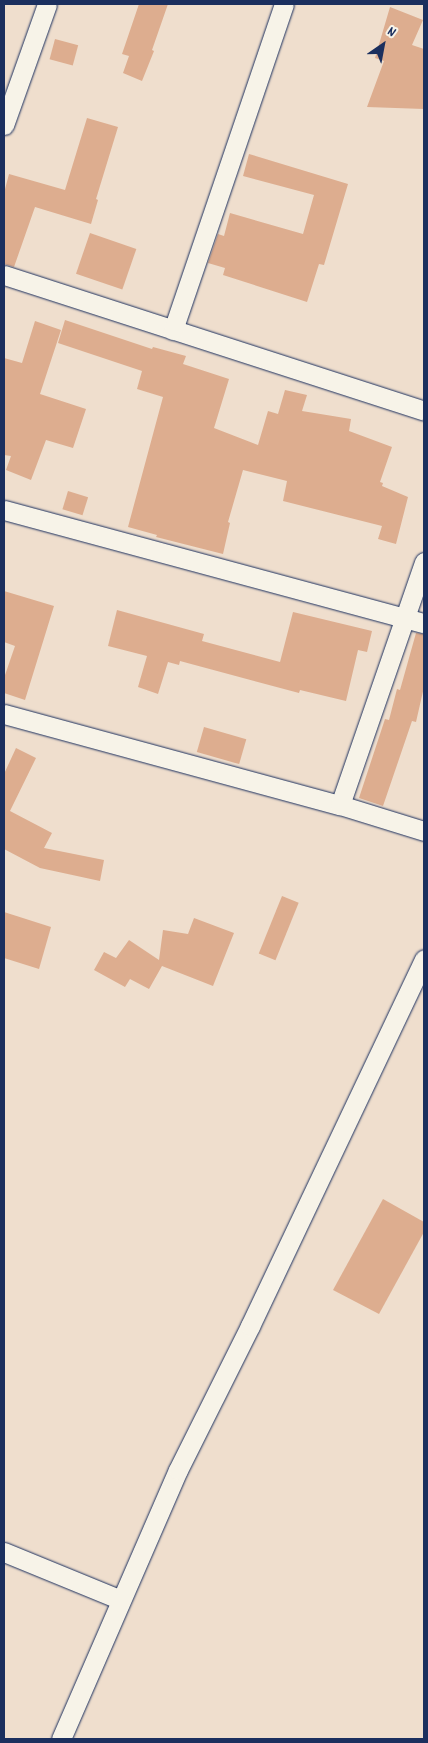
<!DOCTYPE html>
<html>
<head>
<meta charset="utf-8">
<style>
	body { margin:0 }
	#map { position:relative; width:428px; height:1743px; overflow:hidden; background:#efdecd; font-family:Dekko,sans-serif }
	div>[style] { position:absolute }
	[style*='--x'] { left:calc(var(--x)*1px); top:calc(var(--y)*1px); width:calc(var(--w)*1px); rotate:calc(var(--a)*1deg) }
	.building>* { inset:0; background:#ddad8f; transform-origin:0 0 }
	.roads { filter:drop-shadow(0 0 1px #1b2f5e) drop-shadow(0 0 1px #1b2f5e) }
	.minor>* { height:19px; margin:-9.5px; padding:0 9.5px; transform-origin:9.5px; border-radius:9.5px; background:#f7f3e8 }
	span { translate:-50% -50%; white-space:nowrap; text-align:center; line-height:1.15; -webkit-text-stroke:5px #f7f3e8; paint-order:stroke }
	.frame { position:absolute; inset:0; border:5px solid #1b2f5e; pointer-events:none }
	.north { position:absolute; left:358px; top:20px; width:50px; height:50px; -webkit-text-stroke:4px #f7f3e8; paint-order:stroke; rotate:33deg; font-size:14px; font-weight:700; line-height:20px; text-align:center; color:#1b2f5e }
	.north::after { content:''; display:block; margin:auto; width:18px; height:22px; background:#1b2f5e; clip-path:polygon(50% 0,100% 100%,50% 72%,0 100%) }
</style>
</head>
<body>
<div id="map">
	<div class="building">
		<div style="clip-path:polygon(139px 4px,168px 4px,152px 50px,154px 51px,142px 81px,123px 73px,129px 56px,122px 54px)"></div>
		<div style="clip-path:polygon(390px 7px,423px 20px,412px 45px,424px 49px,424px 109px,367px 107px,384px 61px,375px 58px)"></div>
		<div style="left:55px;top:39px;width:24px;height:21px;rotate:15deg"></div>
		<div style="clip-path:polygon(87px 118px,118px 127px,96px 199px,98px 200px,91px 224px,35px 207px,14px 267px,4px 264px,4px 193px,9px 174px,65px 190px)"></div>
		<div style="clip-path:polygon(249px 154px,348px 184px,324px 265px,319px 264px,307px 302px,223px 275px,225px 268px,208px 263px,218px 234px,224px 236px,230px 213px,303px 234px,314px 195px,243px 176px)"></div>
		<div style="left:90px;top:233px;width:49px;height:43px;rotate:19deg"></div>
		<div style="clip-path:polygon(65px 320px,152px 349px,153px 347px,186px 356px,183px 364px,229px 379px,214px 428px,258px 445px,268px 411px,278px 414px,285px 390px,307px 395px,302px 411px,351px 419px,349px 431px,392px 447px,380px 482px,383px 483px,382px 486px,408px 497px,396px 544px,378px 539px,382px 526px,283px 501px,287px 481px,243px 470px,228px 522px,230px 523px,223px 554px,156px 537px,157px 535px,128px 527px,163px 397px,137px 389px,142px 371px,58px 343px)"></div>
		<div style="clip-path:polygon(35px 321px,61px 330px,40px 394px,86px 409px,73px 448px,46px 440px,31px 480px,6px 470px,11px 456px,4px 455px,4px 358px,22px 363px)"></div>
		<div style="left:68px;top:491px;width:21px;height:19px;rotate:17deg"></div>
		<div style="clip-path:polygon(4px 591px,54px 606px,25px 700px,4px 693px,4px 678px,15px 646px,4px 642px)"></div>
		<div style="clip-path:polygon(117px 610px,204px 634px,202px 641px,280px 662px,293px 612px,372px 631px,367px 652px,358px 650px,346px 701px,300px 690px,299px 693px,180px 661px,179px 665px,168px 662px,158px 694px,138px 687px,147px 656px,108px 646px)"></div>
		<div style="clip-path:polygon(416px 633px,424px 634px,424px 687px,416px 722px,412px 721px,383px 806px,359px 798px,385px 719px,389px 720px,397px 689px,400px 690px)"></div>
		<div style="left:204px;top:727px;width:44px;height:26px;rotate:16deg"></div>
		<div style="clip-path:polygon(16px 748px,36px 758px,10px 811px,52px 833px,44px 848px,104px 860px,100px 881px,40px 868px,4px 849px,4px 774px)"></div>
		<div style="left:282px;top:896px;width:18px;height:62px;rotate:22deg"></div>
		<div style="clip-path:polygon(4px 912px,51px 927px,39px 969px,4px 958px)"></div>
		<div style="clip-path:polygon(194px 918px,234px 933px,213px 986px,162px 966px,149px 989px,130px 979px,125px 987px,94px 970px,104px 952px,116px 958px,129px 940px,159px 960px,163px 930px,188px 934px)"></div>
		<div style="clip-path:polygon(383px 1199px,424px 1222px,424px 1232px,379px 1314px,333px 1290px)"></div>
	</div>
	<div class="roads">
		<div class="minor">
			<div style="--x:4;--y:125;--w:128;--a:-70.4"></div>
			<div style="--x:4;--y:275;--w:441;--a:17.9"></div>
			<div style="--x:173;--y:330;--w:344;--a:-71.2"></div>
			<div style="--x:4;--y:510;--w:435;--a:15.1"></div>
			<div style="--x:4;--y:714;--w:348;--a:15.2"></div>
			<div style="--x:340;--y:805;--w:88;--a:17.2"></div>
			<div style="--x:340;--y:805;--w:257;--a:-70.9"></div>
			<div style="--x:4;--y:1552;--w:126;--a:22.3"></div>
			<div style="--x:61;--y:1739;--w:293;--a:-66.5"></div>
			<div style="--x:178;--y:1470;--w:161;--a:-63.4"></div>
			<div style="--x:250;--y:1326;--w:406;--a:-64.6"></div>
		</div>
	</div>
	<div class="frame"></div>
	<div class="north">N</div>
</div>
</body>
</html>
